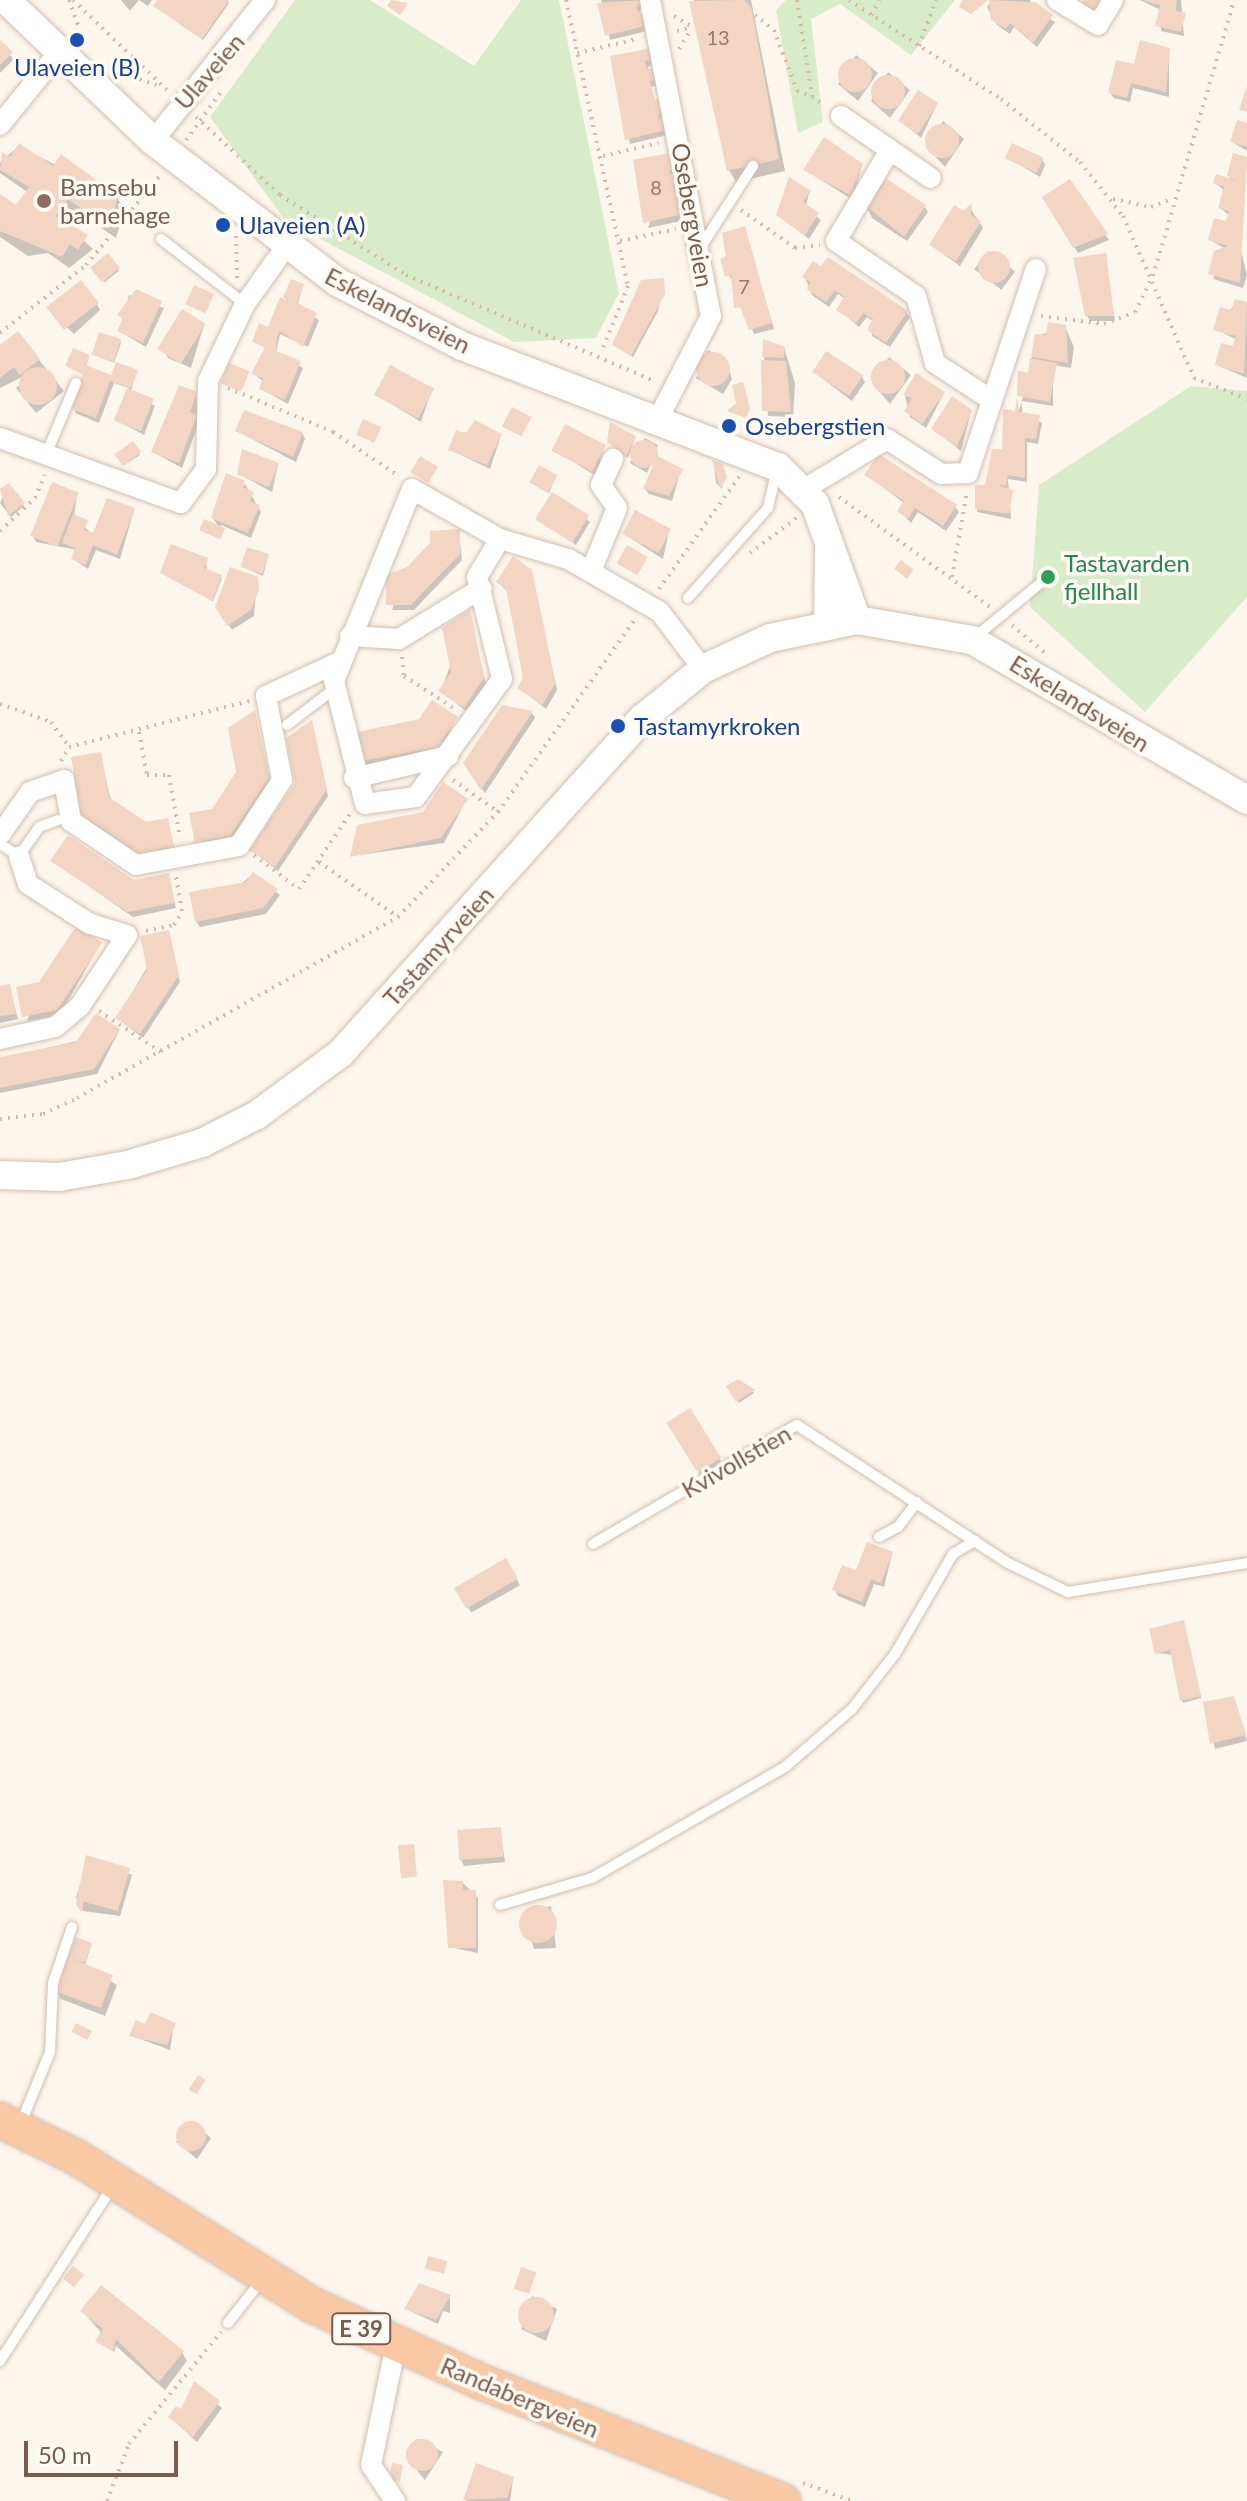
<!DOCTYPE html>
<html>
<head>
<meta charset="utf-8">
<style>
	body { margin:0 }
	#map { position:relative; width:1247px; height:2501px; overflow:hidden; background:#fdf6ec; font-family:Lato,sans-serif }
	div>[style] { position:absolute }
	[style*='--x'] { left:calc(var(--x)*1px); top:calc(var(--y)*1px); width:calc(var(--w)*1px); rotate:calc(var(--a)*1deg) }
	.green>* { inset:0; background:#d8ecc9 }
	.shadow>* { inset:0; background:#0003; transform-origin:0 0 }
	.building>* { inset:0; background:#f3d5c3; transform-origin:0 0 }
	.round { border-radius:50% }
	.path>* { height:4px; margin-top:-2px; transform-origin:0; background:repeating-linear-gradient(90deg,#d9b8a5 0 2px,transparent 0 8px) }
	.roads { filter:drop-shadow(0 0 2px #d1beb0) drop-shadow(0 0 2px #d1beb0) }
	.service>* { height:10px; margin:-5px; padding:0 5px; transform-origin:5px; border-radius:5px; background:#fff }
	.minor>* { height:20px; margin:-10px; padding:0 10px; transform-origin:10px; border-radius:10px; background:#fff }
	.secondary>* { height:28px; margin:-14px; padding:0 14px; transform-origin:14px; border-radius:14px; background:#fff }
	.trunk>* { height:34px; margin:-17px; padding:0 17px; transform-origin:17px; border-radius:17px; background:#f9c8a4 }
	.dots>* { width:22px; height:22px; translate:-50% -50%; box-sizing:border-box; border:4px solid #fffaf3; border-radius:50% }
	span { translate:-50% -50%; white-space:nowrap; text-align:center; line-height:1.15; -webkit-text-stroke:7px #fffaf3; paint-order:stroke }
	.number-label { font-size:20px; color:#987a6a }
	.number-label span { -webkit-text-stroke-width:0 }
	.shield-label span { padding:2px 6px; background:#fffaf3; border:2px solid; border-radius:6px; -webkit-text-stroke-width:0 }
	.shield-label { font-size:22px; color:#7a5c4d; font-weight:700 }
	.transit-label { font-size:24px; color:#164399 }
	.left { translate:0 -50%; text-align:left }
	.street-label { font-size:24px; color:#7a5c4d }
	.education-label { font-size:24px; color:#785e54 }
	.leisure-label { font-size:24px; color:#27864d }
	.scale { position:absolute; left:24px; top:2441px; width:154px; height:36px; box-sizing:border-box; border:4px solid #7a5c4d; border-top:0; padding-left:10px; font-size:24px; line-height:28px; white-space:nowrap; color:#7a5c4d; -webkit-text-stroke:6px #fffaf3; paint-order:stroke }
</style>
</head>
<body>
<div id="map">
	<div class="green">
		<div style="clip-path:polygon(295px 0,370px 0,474px 66px,521px 0,559px 0,619px 293px,596px 338px,514px 342px,285px 220px,210px 117px)"></div>
		<div style="clip-path:polygon(786px 0,955px 0,911px 55px,840px 4px,811px 19px,823px 122px,798px 133px,776px 10px)"></div>
		<div style="clip-path:polygon(1191px 386px,1247px 391px,1247px 597px,1145px 712px,1030px 607px,1039px 485px)"></div>
	</div>
	<div class="shadow">
		<div style="clip-path:polygon(121px 0,139px 0,130px 11px)"></div>
		<div style="clip-path:polygon(139px 0,152px 0,148px 6px)"></div>
		<div style="clip-path:polygon(160px 0,225px 0,229px 3px,203px 40px,157px 8px)"></div>
		<div style="clip-path:polygon(601px 0,642px 0,639px 17px,646px 16px,651px 30px,610px 40px)"></div>
		<div style="clip-path:polygon(694px 0,751px 0,785px 171px,736px 182px,729px 170px)"></div>
		<div style="clip-path:polygon(992px 0,1031px 0,1028px 5px,1055px 22px,1037px 47px,1014px 27px,1010px 34px,997px 25px,987px 7px)"></div>
		<div style="clip-path:polygon(1140px 0,1181px 0,1184px 36px,1161px 31px,1161px 10px)"></div>
		<div style="clip-path:polygon(0 45px,14px 59px,0 73px)"></div>
		<div style="clip-path:polygon(1169px 50px,1169px 97px,1133px 88px,1130px 102px,1114px 98px,1110px 93px,1135px 66px)"></div>
		<div style="clip-path:polygon(856px 55px,878px 73px,858px 101px,838px 84px)"></div>
		<div style="clip-path:polygon(654px 56px,656px 65px,647px 67px,660px 85px,651px 87px,655px 102px,665px 106px,661px 121px,672px 134px,630px 144px,612px 58px)"></div>
		<div style="clip-path:polygon(888px 72px,910px 90px,890px 118px,871px 101px)"></div>
		<div style="clip-path:polygon(937px 104px,921px 138px,901px 121px)"></div>
		<div style="clip-path:polygon(943px 121px,964px 139px,945px 167px,926px 147px)"></div>
		<div style="clip-path:polygon(1247px 125px,1247px 151px,1232px 142px)"></div>
		<div style="clip-path:polygon(19px 146px,117px 197px,124px 210px,116px 238px,75px 210px,66px 224px,93px 249px,69px 268px,48px 253px,28px 256px,0 237px,0 195px,17px 208px,27px 192px,0 173px,0 162px)"></div>
		<div style="clip-path:polygon(674px 154px,684px 188px,674px 190px,687px 208px,678px 210px,681px 221px,648px 228px)"></div>
		<div style="clip-path:polygon(1008px 158px,1042px 159px,1045px 165px,1040px 177px)"></div>
		<div style="clip-path:polygon(1247px 158px,1241px 250px,1247px 275px,1243px 288px,1213px 279px,1226px 249px,1210px 240px,1230px 216px,1220px 208px,1225px 191px,1215px 183px,1232px 181px,1229px 176px)"></div>
		<div style="clip-path:polygon(862px 165px,853px 200px,805px 170px)"></div>
		<div style="clip-path:polygon(790px 180px,809px 192px,806px 207px,821px 220px,809px 239px,778px 215px)"></div>
		<div style="clip-path:polygon(1069px 182px,1109px 240px,1078px 253px,1044px 198px)"></div>
		<div style="clip-path:polygon(865px 203px,925px 207px,928px 212px,907px 241px,872px 218px)"></div>
		<div style="clip-path:polygon(969px 206px,983px 228px,960px 266px,931px 245px)"></div>
		<div style="clip-path:polygon(744px 228px,774px 329px,754px 334px,723px 260px)"></div>
		<div style="left:988px;top:251px;width:34px;height:23px;rotate:37deg"></div>
		<div style="clip-path:polygon(1104px 255px,1115px 321px,1090px 321px,1087px 316px)"></div>
		<div style="left:107px;top:256px;width:19px;height:18px;rotate:51deg"></div>
		<div style="clip-path:polygon(805px 277px,906px 312px,910px 317px,890px 347px,872px 336px,874px 322px,867px 317px,859px 327px,839px 310px,845px 299px,838px 294px,829px 307px,812px 295px)"></div>
		<div style="clip-path:polygon(664px 282px,658px 311px,633px 357px,614px 345px)"></div>
		<div style="clip-path:polygon(303px 286px,297px 307px,319px 320px,308px 347px,280px 334px,276px 353px,303px 368px,288px 404px,261px 389px,264px 382px,254px 374px,266px 348px,254px 342px,273px 331px,289px 304px,285px 297px)"></div>
		<div style="clip-path:polygon(129px 295px,164px 308px,146px 347px,119px 331px)"></div>
		<div style="clip-path:polygon(1237px 301px,1247px 305px,1247px 378px,1217px 365px,1237px 340px,1216px 329px)"></div>
		<div style="clip-path:polygon(97px 304px,100px 310px,74px 334px,52px 314px)"></div>
		<div style="clip-path:polygon(204px 325px,191px 368px,168px 358px,165px 352px)"></div>
		<div style="clip-path:polygon(1065px 327px,1074px 347px,1071px 368px,1053px 365px,1053px 406px,1022px 401px,1037px 336px)"></div>
		<div style="clip-path:polygon(121px 343px,114px 363px,93px 354px,120px 341px)"></div>
		<div style="clip-path:polygon(0 348px,39px 360px,64px 391px,36px 413px,16px 388px,38px 369px,0 388px)"></div>
		<div style="clip-path:polygon(784px 348px,795px 383px,793px 417px,768px 416px,764px 356px)"></div>
		<div style="clip-path:polygon(708px 350px,727px 364px,732px 379px,723px 394px,696px 378px)"></div>
		<div style="clip-path:polygon(89px 357px,86px 368px,113px 378px,136px 372px,131px 392px,155px 406px,144px 435px,116px 420px,129px 388px,114px 383px,99px 423px,75px 413px,84px 375px,67px 366px)"></div>
		<div style="clip-path:polygon(889px 357px,911px 375px,890px 404px,872px 383px)"></div>
		<div style="clip-path:polygon(814px 372px,862px 377px,865px 382px,852px 401px)"></div>
		<div style="clip-path:polygon(432px 389px,421px 422px,377px 395px)"></div>
		<div style="clip-path:polygon(944px 393px,926px 428px,910px 417px,905px 395px)"></div>
		<div style="clip-path:polygon(196px 394px,199px 423px,182px 468px,153px 452px)"></div>
		<div style="clip-path:polygon(1022px 402px,1022px 414px,1042px 423px,1038px 444px,1027px 442px,1027px 482px,1008px 479px,1011px 519px,977px 512px,977px 487px,989px 488px)"></div>
		<div style="clip-path:polygon(971px 412px,961px 451px,933px 429px)"></div>
		<div style="clip-path:polygon(237px 431px,302px 433px,305px 439px,296px 462px)"></div>
		<div style="clip-path:polygon(457px 432px,501px 436px,490px 469px,453px 451px)"></div>
		<div style="clip-path:polygon(635px 438px,628px 458px,611px 444px)"></div>
		<div style="clip-path:polygon(645px 438px,658px 445px,647px 473px,630px 463px)"></div>
		<div style="left:133px;top:444px;width:13px;height:19px;rotate:58deg"></div>
		<div style="clip-path:polygon(604px 447px,596px 476px,554px 450px)"></div>
		<div style="clip-path:polygon(714px 463px,724px 468px,722px 489px,716px 483px)"></div>
		<div style="clip-path:polygon(278px 465px,272px 492px,239px 474px)"></div>
		<div style="clip-path:polygon(681px 470px,672px 501px,649px 494px,645px 489px)"></div>
		<div style="clip-path:polygon(867px 475px,955px 507px,959px 512px,946px 531px,918px 512px,911px 523px,899px 511px,904px 503px)"></div>
		<div style="clip-path:polygon(556px 476px,549px 493px,590px 522px,576px 545px,538px 520px,552px 495px,532px 483px)"></div>
		<div style="clip-path:polygon(245px 484px,261px 512px,251px 538px,221px 525px,221px 539px,203px 532px,219px 528px,213px 518px)"></div>
		<div style="clip-path:polygon(8px 485px,24px 506px,11px 517px,0 503px)"></div>
		<div style="clip-path:polygon(77px 495px,74px 517px,94px 536px,134px 510px,120px 559px,96px 550px,88px 569px,73px 559px,77px 550px,36px 542px,33px 536px)"></div>
		<div style="clip-path:polygon(669px 531px,663px 559px,624px 534px)"></div>
		<div style="clip-path:polygon(459px 532px,462px 560px,414px 610px,392px 610px,408px 568px)"></div>
		<div style="clip-path:polygon(268px 556px,263px 576px,243px 567px)"></div>
		<div style="clip-path:polygon(206px 560px,207px 571px,222px 578px,213px 601px,162px 573px)"></div>
		<div style="clip-path:polygon(531px 572px,557px 690px,546px 709px,519px 688px,526px 678px,508px 592px,498px 582px)"></div>
		<div style="clip-path:polygon(257px 579px,254px 616px,232px 630px,217px 607px)"></div>
		<div style="clip-path:polygon(469px 612px,486px 685px,467px 712px,441px 691px)"></div>
		<div style="clip-path:polygon(255px 713px,271px 785px,233px 842px,200px 848px,238px 772px)"></div>
		<div style="clip-path:polygon(532px 713px,535px 718px,485px 793px,468px 769px)"></div>
		<div style="clip-path:polygon(456px 718px,440px 752px,363px 767px,360px 761px)"></div>
		<div style="clip-path:polygon(312px 723px,328px 796px,278px 871px,252px 850px,297px 784px)"></div>
		<div style="clip-path:polygon(100px 754px,111px 801px,145px 824px,167px 820px,176px 853px,144px 859px,87px 821px)"></div>
		<div style="clip-path:polygon(466px 800px,444px 843px,352px 856px,425px 813px)"></div>
		<div style="clip-path:polygon(53px 861px,134px 883px,168px 875px,176px 908px,133px 917px)"></div>
		<div style="clip-path:polygon(253px 874px,280px 895px,266px 914px,200px 927px,196px 921px)"></div>
		<div style="clip-path:polygon(168px 932px,180px 982px,143px 1038px,117px 1018px)"></div>
		<div style="clip-path:polygon(100px 944px,60px 1015px,27px 1021px,40px 984px)"></div>
		<div style="clip-path:polygon(9px 986px,18px 1019px,0 1023px,0 988px)"></div>
		<div style="clip-path:polygon(119px 1031px,97px 1074px,0 1093px,0 1059px)"></div>
		<div style="clip-path:polygon(738px 1381px,754px 1393px,739px 1403px,729px 1387px)"></div>
		<div style="left:690px;top:1410px;width:63px;height:25px;rotate:59deg"></div>
		<div style="clip-path:polygon(892px 1554px,884px 1587px,874px 1584px,865px 1607px,838px 1596px,835px 1590px)"></div>
		<div style="left:506px;top:1560px;width:29px;height:56px;rotate:61deg"></div>
		<div style="clip-path:polygon(1183px 1623px,1201px 1698px,1183px 1703px,1173px 1655px,1157px 1653px)"></div>
		<div style="clip-path:polygon(1205px 1704px,1236px 1704px,1247px 1741px,1215px 1749px)"></div>
		<div style="clip-path:polygon(500px 1829px,505px 1862px,464px 1866px,461px 1860px)"></div>
		<div style="clip-path:polygon(88px 1858px,132px 1875px,120px 1916px,83px 1911px,76px 1898px)"></div>
		<div style="clip-path:polygon(462px 1882px,478px 1898px,478px 1953px,450px 1947px)"></div>
		<div style="clip-path:polygon(551px 1906px,556px 1948px,534px 1949px,523px 1914px)"></div>
		<div style="clip-path:polygon(91px 1945px,85px 1966px,117px 1985px,105px 2016px,61px 1999px,56px 1990px,71px 1957px)"></div>
		<div style="clip-path:polygon(174px 2024px,170px 2050px,132px 2036px,146px 2026px)"></div>
		<div style="clip-path:polygon(190px 2121px,211px 2138px,197px 2159px,176px 2142px)"></div>
		<div style="clip-path:polygon(450px 2296px,450px 2313px,443px 2311px,438px 2324px,406px 2309px)"></div>
		<div style="clip-path:polygon(532px 2296px,557px 2309px,546px 2341px,521px 2329px)"></div>
		<div style="clip-path:polygon(82px 2311px,182px 2352px,187px 2361px,165px 2390px,116px 2346px,114px 2352px,99px 2343px,100px 2331px)"></div>
		<div style="clip-path:polygon(195px 2384px,222px 2408px,197px 2442px,170px 2417px,182px 2413px)"></div>
		<div style="clip-path:polygon(416px 2439px,443px 2452px,425px 2480px,409px 2461px)"></div>
		<div style="clip-path:polygon(477px 2466px,513px 2479px,510px 2501px,466px 2501px)"></div>
	</div>
	<div class="building">
		<div style="clip-path:polygon(157px 0,229px 0,202px 39px,153px 6px)"></div>
		<div style="clip-path:polygon(391px 0,408px 3px,400px 15px,387px 6px)"></div>
		<div style="clip-path:polygon(644px 0,636px 8px,649px 25px,605px 36px,597px 3px)"></div>
		<div style="clip-path:polygon(745px 0,752px 10px,779px 159px,727px 171px,689px 1px)"></div>
		<div style="clip-path:polygon(963px 0,988px 0,971px 14px,959px 7px)"></div>
		<div style="clip-path:polygon(989px 0,1035px 2px,1053px 15px,1033px 43px,1010px 23px,1006px 29px,991px 20px)"></div>
		<div style="clip-path:polygon(1083px 0,1105px 0,1096px 12px,1080px 7px)"></div>
		<div style="clip-path:polygon(1142px 0,1177px 0,1176px 11px,1186px 13px,1181px 32px,1155px 26px,1160px 5px)"></div>
		<div style="clip-path:polygon(0 40px,13px 52px,0 65px)"></div>
		<div style="clip-path:polygon(1140px 40px,1170px 48px,1166px 92px,1131px 83px,1127px 98px,1108px 93px,1116px 60px,1134px 64px)"></div>
		<div style="clip-path:polygon(652px 48px,655px 59px,645px 61px,647px 70px,656px 68px,659px 79px,650px 81px,654px 100px,663px 98px,658px 119px,667px 117px,670px 129px,625px 140px,610px 56px)"></div>
		<div class="round" style="left:838px;top:58px;width:34px;height:34px"></div>
		<div class="round" style="left:871px;top:75px;width:34px;height:34px"></div>
		<div style="clip-path:polygon(1247px 86px,1247px 112px,1239px 110px)"></div>
		<div style="left:918px;top:90px;width:24px;height:37px;rotate:33deg"></div>
		<div style="clip-path:polygon(1237px 120px,1247px 123px,1247px 147px,1230px 142px)"></div>
		<div class="round" style="left:925px;top:124px;width:34px;height:34px"></div>
		<div style="clip-path:polygon(824px 137px,863px 164px,850px 195px,803px 170px)"></div>
		<div style="clip-path:polygon(19px 143px,53px 166px,61px 154px,118px 196px,109px 228px,68px 199px,56px 216px,88px 235px,78px 250px,70px 244px,62px 257px,0 231px,0 194px,16px 205px,29px 187px,0 170px,2px 152px,10px 157px)"></div>
		<div style="left:1012px;top:143px;width:35px;height:17px;rotate:25deg"></div>
		<div style="clip-path:polygon(675px 152px,670px 174px,679px 172px,682px 183px,672px 185px,686px 203px,677px 205px,679px 215px,643px 223px,633px 160px)"></div>
		<div style="clip-path:polygon(1233px 153px,1247px 157px,1240px 283px,1208px 274px,1214px 251px,1228px 246px,1208px 240px,1214px 218px,1226px 221px,1229px 211px,1218px 208px,1224px 187px,1213px 183px,1216px 174px,1238px 181px,1227px 176px)"></div>
		<div style="clip-path:polygon(789px 177px,811px 191px,803px 202px,819px 213px,805px 235px,776px 215px)"></div>
		<div style="clip-path:polygon(887px 179px,926px 205px,904px 237px,863px 203px)"></div>
		<div style="clip-path:polygon(1070px 179px,1108px 234px,1073px 248px,1042px 197px)"></div>
		<div style="clip-path:polygon(972px 203px,971px 215px,981px 221px,956px 261px,929px 245px,954px 205px,964px 211px)"></div>
		<div style="clip-path:polygon(745px 226px,772px 323px,749px 330px,740px 307px,734px 308px,731px 275px,725px 277px,720px 259px,726px 257px,722px 233px)"></div>
		<div class="round" style="left:978px;top:251px;width:32px;height:32px"></div>
		<div style="left:108px;top:253px;width:19px;height:23px;rotate:51deg"></div>
		<div style="clip-path:polygon(1106px 253px,1114px 316px,1085px 316px,1073px 258px)"></div>
		<div style="clip-path:polygon(828px 257px,908px 311px,886px 343px,867px 330px,873px 319px,863px 313px,856px 323px,836px 310px,844px 297px,835px 290px,826px 302px,807px 289px,810px 282px,802px 277px,813px 261px,821px 266px)"></div>
		<div style="clip-path:polygon(664px 278px,665px 294px,631px 356px,612px 345px,641px 280px)"></div>
		<div style="clip-path:polygon(291px 279px,304px 284px,297px 303px,317px 313px,303px 347px,280px 331px,277px 337px,276px 351px,301px 361px,285px 400px,259px 389px,263px 378px,251px 374px,265px 347px,252px 342px,259px 323px,268px 327px,280px 297px,289px 301px,283px 297px)"></div>
		<div style="left:81px;top:280px;width:29px;height:44px;rotate:52deg"></div>
		<div style="left:194px;top:285px;width:22px;height:21px;rotate:24deg"></div>
		<div style="clip-path:polygon(136px 289px,162px 301px,143px 343px,117px 331px,123px 318px,117px 315px)"></div>
		<div style="clip-path:polygon(1235px 299px,1247px 302px,1244px 374px,1215px 365px,1221px 343px,1233px 346px,1236px 336px,1213px 330px,1220px 307px,1232px 310px)"></div>
		<div style="left:182px;top:309px;width:28px;height:47px;rotate:32deg"></div>
		<div style="clip-path:polygon(1048px 322px,1066px 325px,1068px 363px,1031px 357px,1035px 334px,1046px 335px)"></div>
		<div style="clip-path:polygon(18px 331px,40px 359px,20px 375px,14px 367px,0 378px,0 345px)"></div>
		<div style="left:99px;top:332px;width:23px;height:24px;rotate:18deg"></div>
		<div style="clip-path:polygon(763px 339px,785px 347px,784px 358px,762px 357px)"></div>
		<div style="clip-path:polygon(73px 348px,90px 355px,86px 365px,111px 375px,116px 362px,138px 370px,131px 388px,110px 381px,96px 418px,69px 408px,83px 374px,65px 366px)"></div>
		<div style="left:826px;top:351px;width:44px;height:25px;rotate:33deg"></div>
		<div class="round" style="left:696px;top:352px;width:34px;height:34px"></div>
		<div style="clip-path:polygon(1030px 358px,1057px 363px,1050px 402px,1017px 396px,1018px 371px,1028px 373px)"></div>
		<div class="round" style="left:871px;top:360px;width:34px;height:34px"></div>
		<div style="clip-path:polygon(761px 360px,786px 361px,791px 412px,762px 411px)"></div>
		<div style="left:229px;top:363px;width:22px;height:22px;rotate:22deg"></div>
		<div style="left:390px;top:365px;width:50px;height:34px;rotate:28deg"></div>
		<div class="round" style="left:19px;top:367px;width:38px;height:38px"></div>
		<div style="clip-path:polygon(916px 373px,945px 392px,922px 424px,904px 411px,912px 398px,903px 395px)"></div>
		<div style="clip-path:polygon(743px 382px,750px 408px,746px 418px,727px 411px,736px 403px,732px 385px)"></div>
		<div style="clip-path:polygon(179px 385px,197px 392px,190px 412px,197px 415px,179px 463px,151px 452px)"></div>
		<div style="left:127px;top:388px;width:29px;height:35px;rotate:22deg"></div>
		<div style="clip-path:polygon(952px 396px,972px 410px,957px 447px,931px 429px)"></div>
		<div style="clip-path:polygon(1017px 397px,1019px 412px,1040px 415px,1036px 439px,1025px 438px,1025px 478px,1008px 475px,1006px 486px,997px 485px,1013px 490px,1009px 514px,975px 509px,975px 485px,985px 485px,992px 449px,1002px 449px,1003px 409px,1015px 411px)"></div>
		<div style="left:512px;top:407px;width:22px;height:22px;rotate:27deg"></div>
		<div style="clip-path:polygon(244px 410px,303px 432px,293px 457px,235px 431px)"></div>
		<div style="left:363px;top:419px;width:20px;height:17px;rotate:24deg"></div>
		<div style="clip-path:polygon(475px 420px,502px 434px,487px 465px,448px 450px,456px 430px,465px 434px)"></div>
		<div style="clip-path:polygon(610px 422px,636px 436px,626px 457px,607px 442px)"></div>
		<div style="left:565px;top:424px;width:46px;height:30px;rotate:27deg"></div>
		<div class="round" style="left:630px;top:440px;width:28px;height:28px"></div>
		<div style="left:133px;top:441px;width:14px;height:23px;rotate:54deg"></div>
		<div style="clip-path:polygon(242px 449px,279px 463px,269px 487px,237px 474px)"></div>
		<div style="clip-path:polygon(879px 454px,957px 505px,943px 526px,915px 508px,908px 519px,897px 511px,904px 501px,864px 475px)"></div>
		<div style="left:420px;top:456px;width:21px;height:19px;rotate:31deg"></div>
		<div style="clip-path:polygon(657px 456px,683px 469px,669px 496px,643px 489px)"></div>
		<div style="clip-path:polygon(712px 460px,723px 464px,727px 478px,720px 488px)"></div>
		<div style="left:539px;top:465px;width:21px;height:20px;rotate:29deg"></div>
		<div style="clip-path:polygon(226px 473px,245px 481px,242px 487px,254px 492px,250px 501px,260px 505px,248px 533px,211px 518px)"></div>
		<div style="left:52px;top:482px;width:29px;height:58px;rotate:22deg"></div>
		<div style="clip-path:polygon(9px 483px,25px 503px,8px 516px,0 489px)"></div>
		<div style="left:552px;top:492px;width:44px;height:32px;rotate:32deg"></div>
		<div style="clip-path:polygon(107px 498px,135px 508px,117px 555px,93px 545px,86px 565px,71px 559px,75px 548px,62px 543px,73px 514px,88px 520px,84px 530px,93px 533px)"></div>
		<div style="left:635px;top:510px;width:41px;height:27px;rotate:28deg"></div>
		<div style="left:204px;top:519px;width:23px;height:12px;rotate:23deg"></div>
		<div style="clip-path:polygon(460px 529px,460px 554px,411px 605px,386px 605px,386px 575px,407px 567px,430px 543px,430px 531px)"></div>
		<div style="clip-path:polygon(171px 544px,208px 558px,204px 568px,222px 575px,212px 601px,160px 573px)"></div>
		<div style="left:627px;top:545px;width:24px;height:21px;rotate:30deg"></div>
		<div style="left:247px;top:547px;width:23px;height:21px;rotate:18deg"></div>
		<div style="clip-path:polygon(513px 556px,532px 570px,549px 651px,555px 684px,542px 705px,517px 688px,523px 678px,506px 588px,496px 582px)"></div>
		<div style="left:901px;top:560px;width:16px;height:11px;rotate:38deg"></div>
		<div style="clip-path:polygon(230px 567px,258px 577px,259px 589px,251px 610px,227px 626px,215px 607px)"></div>
		<div style="clip-path:polygon(470px 609px,484px 678px,464px 708px,438px 691px,451px 672px,442px 628px)"></div>
		<div style="clip-path:polygon(432px 700px,458px 717px,438px 747px,358px 762px,353px 733px,419px 719px)"></div>
		<div style="clip-path:polygon(502px 705px,533px 711px,481px 790px,463px 763px)"></div>
		<div style="clip-path:polygon(255px 710px,269px 778px,230px 836px,195px 843px,189px 813px,212px 809px,236px 772px,228px 728px)"></div>
		<div style="clip-path:polygon(312px 720px,327px 789px,275px 867px,249px 850px,295px 783px,286px 738px)"></div>
		<div style="clip-path:polygon(101px 752px,109px 797px,146px 822px,168px 818px,174px 847px,139px 854px,81px 815px,71px 757px)"></div>
		<div style="clip-path:polygon(443px 782px,468px 799px,441px 838px,350px 857px,357px 825px,423px 812px)"></div>
		<div style="clip-path:polygon(68px 835px,134px 880px,169px 873px,175px 903px,128px 912px,50px 861px)"></div>
		<div style="clip-path:polygon(253px 872px,278px 889px,263px 908px,195px 922px,189px 892px,246px 882px)"></div>
		<div style="clip-path:polygon(77px 925px,102px 943px,57px 1010px,22px 1017px,16px 987px,39px 982px)"></div>
		<div style="clip-path:polygon(169px 930px,179px 975px,140px 1034px,115px 1018px,147px 970px,140px 936px)"></div>
		<div style="clip-path:polygon(10px 984px,16px 1014px,0 1016px,0 986px)"></div>
		<div style="clip-path:polygon(96px 1013px,120px 1029px,94px 1069px,0 1088px,0 1057px,76px 1042px)"></div>
		<div style="clip-path:polygon(738px 1379px,755px 1390px,736px 1402px,726px 1386px)"></div>
		<div style="left:690px;top:1408px;width:59px;height:28px;rotate:58deg"></div>
		<div style="clip-path:polygon(867px 1542px,893px 1552px,881px 1583px,871px 1579px,862px 1602px,832px 1590px,842px 1565px,856px 1570px)"></div>
		<div style="left:506px;top:1558px;width:24px;height:60px;rotate:60deg"></div>
		<div style="clip-path:polygon(1184px 1620px,1201px 1696px,1180px 1701px,1170px 1650px,1155px 1654px,1149px 1629px)"></div>
		<div style="clip-path:polygon(1234px 1696px,1246px 1735px,1210px 1744px,1203px 1702px)"></div>
		<div style="left:501px;top:1827px;width:30px;height:44px;rotate:86deg"></div>
		<div style="left:414px;top:1844px;width:33px;height:16px;rotate:85deg"></div>
		<div style="clip-path:polygon(86px 1855px,130px 1868px,118px 1911px,84px 1902px,81px 1912px,76px 1904px)"></div>
		<div style="clip-path:polygon(443px 1880px,463px 1881px,463px 1890px,476px 1890px,476px 1948px,448px 1948px)"></div>
		<div class="round" style="left:519px;top:1905px;width:38px;height:38px"></div>
		<div style="clip-path:polygon(76px 1937px,92px 1943px,85px 1963px,74px 1960px,113px 1975px,101px 2008px,54px 1991px)"></div>
		<div style="clip-path:polygon(150px 2012px,176px 2023px,167px 2045px,129px 2036px,136px 2020px,145px 2024px)"></div>
		<div style="left:76px;top:2023px;width:18px;height:10px;rotate:27deg"></div>
		<div style="left:198px;top:2075px;width:9px;height:17px;rotate:32deg"></div>
		<div class="round" style="left:176px;top:2121px;width:30px;height:30px"></div>
		<div style="left:428px;top:2256px;width:20px;height:13px;rotate:15deg"></div>
		<div style="left:73px;top:2266px;width:14px;height:16px;rotate:39deg"></div>
		<div style="left:521px;top:2267px;width:16px;height:23px;rotate:18deg"></div>
		<div style="clip-path:polygon(419px 2283px,451px 2295px,436px 2320px,404px 2309px)"></div>
		<div style="clip-path:polygon(101px 2285px,184px 2351px,159px 2382px,116px 2339px,113px 2351px,95px 2341px,103px 2329px,80px 2311px)"></div>
		<div class="round" style="left:518px;top:2297px;width:36px;height:36px"></div>
		<div style="clip-path:polygon(194px 2381px,220px 2401px,193px 2437px,168px 2417px,176px 2406px,181px 2409px)"></div>
		<div class="round" style="left:406px;top:2439px;width:32px;height:32px"></div>
		<div style="left:392px;top:2463px;width:11px;height:17px;rotate:10deg"></div>
		<div style="clip-path:polygon(476px 2463px,514px 2477px,507px 2498px,463px 2500px)"></div>
	</div>
	<div class="path">
		<div style="--x:69;--y:0;--w:45;--a:70.3"></div>
		<div style="--x:73;--y:0;--w:133;--a:43.8"></div>
		<div style="--x:566;--y:0;--w:293;--a:77.8"></div>
		<div style="--x:628;--y:286;--w:72;--a:111.9"></div>
		<div style="--x:797;--y:0;--w:97;--a:81.1"></div>
		<div style="--x:812;--y:96;--w:16;--a:38"></div>
		<div style="--x:849;--y:0;--w:181;--a:33.1"></div>
		<div style="--x:1001;--y:99;--w:101;--a:38.6"></div>
		<div style="--x:1080;--y:162;--w:69;--a:51.5"></div>
		<div style="--x:1123;--y:216;--w:177;--a:66.3"></div>
		<div style="--x:1194;--y:378;--w:57;--a:21.6"></div>
		<div style="--x:755;--y:15;--w:24;--a:38"></div>
		<div style="--x:774;--y:30;--w:65;--a:69.3"></div>
		<div style="--x:797;--y:91;--w:16;--a:18"></div>
		<div style="--x:871;--y:15;--w:17;--a:-59"></div>
		<div style="--x:674;--y:16;--w:21;--a:31"></div>
		<div style="--x:677;--y:31;--w:16;--a:-15"></div>
		<div style="--x:919;--y:46;--w:49;--a:-69.7"></div>
		<div style="--x:679;--y:49;--w:23;--a:-59"></div>
		<div style="--x:577;--y:53;--w:62;--a:-13.1"></div>
		<div style="--x:117;--y:71;--w:48;--a:19.6"></div>
		<div style="--x:196;--y:117;--w:115;--a:42.9"></div>
		<div style="--x:280;--y:195;--w:149;--a:32.4"></div>
		<div style="--x:406;--y:275;--w:271;--a:23.1"></div>
		<div style="--x:186;--y:140;--w:63;--a:-54"></div>
		<div style="--x:603;--y:156;--w:57;--a:-13.1"></div>
		<div style="--x:1113;--y:199;--w:39;--a:12"></div>
		<div style="--x:1151;--y:207;--w:22;--a:-21"></div>
		<div style="--x:741;--y:210;--w:66;--a:35.1"></div>
		<div style="--x:795;--y:248;--w:25;--a:-7"></div>
		<div style="--x:236;--y:236;--w:45;--a:88.7"></div>
		<div style="--x:620;--y:241;--w:57;--a:-12.1"></div>
		<div style="--x:1041;--y:316;--w:64;--a:7.2"></div>
		<div style="--x:1104;--y:324;--w:33;--a:-21"></div>
		<div style="--x:1135;--y:312;--w:40;--a:-63.4"></div>
		<div style="--x:1153;--y:276;--w:288;--a:-73.6"></div>
		<div style="--x:0;--y:333;--w:110;--a:-38.3"></div>
		<div style="--x:86;--y:265;--w:116;--a:-50.3"></div>
		<div style="--x:228;--y:388;--w:114;--a:22.7"></div>
		<div style="--x:333;--y:432;--w:77;--a:33.9"></div>
		<div style="--x:839;--y:497;--w:187;--a:36.1"></div>
		<div style="--x:0;--y:531;--w:48;--a:-43.3"></div>
		<div style="--x:35;--y:498;--w:25;--a:-67"></div>
		<div style="--x:750;--y:553;--w:60;--a:-36.9"></div>
		<div style="--x:952;--y:577;--w:87;--a:-80.1"></div>
		<div style="--x:659;--y:589;--w:138;--a:-54.5"></div>
		<div style="--x:1012;--y:625;--w:43;--a:40.3"></div>
		<div style="--x:402;--y:657;--w:19;--a:84"></div>
		<div style="--x:404;--y:676;--w:61;--a:32.9"></div>
		<div style="--x:0;--y:704;--w:54;--a:19.4"></div>
		<div style="--x:51;--y:722;--w:31;--a:54"></div>
		<div style="--x:69;--y:747;--w:186;--a:-14.3"></div>
		<div style="--x:139;--y:732;--w:44;--a:79.5"></div>
		<div style="--x:147;--y:775;--w:22;--a:0"></div>
		<div style="--x:169;--y:775;--w:64;--a:80.1"></div>
		<div style="--x:61;--y:761;--w:16;--a:-60"></div>
		<div style="--x:453;--y:780;--w:55;--a:35.4"></div>
		<div style="--x:254;--y:855;--w:56;--a:37.1"></div>
		<div style="--x:299;--y:889;--w:91;--a:-55.8"></div>
		<div style="--x:319;--y:862;--w:96;--a:34.8"></div>
		<div style="--x:146;--y:931;--w:29;--a:-12"></div>
		<div style="--x:174;--y:925;--w:16;--a:-60"></div>
		<div style="--x:182;--y:911;--w:36;--a:-100"></div>
		<div style="--x:99;--y:1011;--w:74;--a:33.5"></div>
		<div style="--x:0;--y:1119;--w:43;--a:-6.6"></div>
		<div style="--x:43;--y:1114;--w:38;--a:-25"></div>
		<div style="--x:77;--y:1098;--w:369;--a:-29.4"></div>
		<div style="--x:398;--y:917;--w:145;--a:-46.4"></div>
		<div style="--x:498;--y:812;--w:238;--a:-54.6"></div>
		<div style="--x:803;--y:2483;--w:52;--a:20.2"></div>
		<div style="--x:107;--y:2501;--w:61;--a:-68.9"></div>
		<div style="--x:129;--y:2444;--w:145;--a:-50.6"></div>
	</div>
	<div class="roads">
		<div class="service">
			<div style="--x:161;--y:239;--w:106;--a:37.7"></div>
			<div style="--x:699;--y:250;--w:100;--a:-57.3"></div>
			<div style="--x:46;--y:455;--w:78;--a:-67.4"></div>
			<div style="--x:688;--y:598;--w:120;--a:-48.4"></div>
			<div style="--x:768;--y:508;--w:36;--a:-77"></div>
			<div style="--x:973;--y:639;--w:97;--a:-39.6"></div>
			<div style="--x:287;--y:725;--w:58;--a:-37.3"></div>
			<div style="--x:0;--y:844;--w:22;--a:32"></div>
			<div style="--x:19;--y:856;--w:35;--a:-55"></div>
			<div style="--x:39;--y:827;--w:20;--a:-20"></div>
			<div style="--x:879;--y:1537;--w:21;--a:-28"></div>
			<div style="--x:898;--y:1527;--w:31;--a:-53"></div>
			<div style="--x:593;--y:1544;--w:236;--a:-30.3"></div>
			<div style="--x:797;--y:1425;--w:252;--a:33.2"></div>
			<div style="--x:1008;--y:1563;--w:67;--a:25.8"></div>
			<div style="--x:1068;--y:1592;--w:181;--a:-9.2"></div>
			<div style="--x:500;--y:1905;--w:96;--a:-16.4"></div>
			<div style="--x:592;--y:1878;--w:223;--a:-29.9"></div>
			<div style="--x:785;--y:1767;--w:89;--a:-40.9"></div>
			<div style="--x:852;--y:1709;--w:70;--a:-52"></div>
			<div style="--x:895;--y:1654;--w:116;--a:-59.9"></div>
			<div style="--x:953;--y:1554;--w:26;--a:-31"></div>
			<div style="--x:21;--y:2123;--w:77;--a:-67.8"></div>
			<div style="--x:50;--y:2052;--w:69;--a:-87.5"></div>
			<div style="--x:53;--y:1983;--w:59;--a:-71.3"></div>
			<div style="--x:228;--y:2323;--w:53;--a:-51.8"></div>
			<div style="--x:0;--y:2361;--w:207;--a:-57.2"></div>
		</div>
		<div class="minor">
			<div style="--x:650;--y:0;--w:322;--a:79.1"></div>
			<div style="--x:711;--y:316;--w:116;--a:117.2"></div>
			<div style="--x:1057;--y:0;--w:48;--a:31.4"></div>
			<div style="--x:1098;--y:25;--w:29;--a:-59"></div>
			<div style="--x:841;--y:116;--w:109;--a:34.6"></div>
			<div style="--x:0;--y:125;--w:95;--a:-51"></div>
			<div style="--x:153;--y:141;--w:180;--a:-51.5"></div>
			<div style="--x:890;--y:150;--w:106;--a:120.7"></div>
			<div style="--x:836;--y:241;--w:97;--a:34.5"></div>
			<div style="--x:916;--y:296;--w:70;--a:74.2"></div>
			<div style="--x:935;--y:363;--w:66;--a:33.2"></div>
			<div style="--x:0;--y:438;--w:192;--a:19.8"></div>
			<div style="--x:181;--y:503;--w:42;--a:-53.7"></div>
			<div style="--x:206;--y:469;--w:88;--a:-88.7"></div>
			<div style="--x:208;--y:381;--w:85;--a:-64.3"></div>
			<div style="--x:245;--y:304;--w:69;--a:-54.5"></div>
			<div style="--x:803;--y:490;--w:98;--a:-31.3"></div>
			<div style="--x:887;--y:439;--w:64;--a:32.9"></div>
			<div style="--x:941;--y:474;--w:27;--a:-2"></div>
			<div style="--x:968;--y:473;--w:215;--a:-71.6"></div>
			<div style="--x:500;--y:539;--w:44;--a:121.2"></div>
			<div style="--x:477;--y:577;--w:105;--a:76.2"></div>
			<div style="--x:502;--y:679;--w:146;--a:126.1"></div>
			<div style="--x:416;--y:797;--w:51;--a:172.2"></div>
			<div style="--x:365;--y:804;--w:127;--a:-104.1"></div>
			<div style="--x:334;--y:681;--w:207;--a:-67.9"></div>
			<div style="--x:412;--y:489;--w:101;--a:29.6"></div>
			<div style="--x:500;--y:539;--w:71;--a:16.4"></div>
			<div style="--x:568;--y:559;--w:106;--a:29.9"></div>
			<div style="--x:660;--y:612;--w:71;--a:53"></div>
			<div style="--x:591;--y:571;--w:68;--a:-67.6"></div>
			<div style="--x:617;--y:508;--w:28;--a:-125"></div>
			<div style="--x:601;--y:485;--w:29;--a:-65"></div>
			<div style="--x:350;--y:636;--w:49;--a:3.5"></div>
			<div style="--x:399;--y:639;--w:97;--a:-31.6"></div>
			<div style="--x:354;--y:778;--w:97;--a:-13.2"></div>
			<div style="--x:0;--y:835;--w:52;--a:-55.1"></div>
			<div style="--x:30;--y:792;--w:36;--a:-19"></div>
			<div style="--x:64;--y:780;--w:42;--a:80.3"></div>
			<div style="--x:71;--y:821;--w:78;--a:34.1"></div>
			<div style="--x:136;--y:865;--w:105;--a:-10.5"></div>
			<div style="--x:239;--y:846;--w:79;--a:-56.9"></div>
			<div style="--x:282;--y:780;--w:86;--a:-100.8"></div>
			<div style="--x:266;--y:696;--w:81;--a:-25"></div>
			<div style="--x:0;--y:1039;--w:56;--a:-12.3"></div>
			<div style="--x:55;--y:1027;--w:33;--a:-40"></div>
			<div style="--x:80;--y:1006;--w:85;--a:-56.5"></div>
			<div style="--x:127;--y:935;--w:39;--a:-163"></div>
			<div style="--x:90;--y:924;--w:74;--a:-147.2"></div>
			<div style="--x:28;--y:884;--w:29;--a:-108"></div>
			<div style="--x:395;--y:2501;--w:43;--a:-123.7"></div>
			<div style="--x:371;--y:2465;--w:124;--a:-78.3"></div>
		</div>
		<div class="secondary">
			<div style="--x:6;--y:0;--w:204;--a:43.8"></div>
			<div style="--x:153;--y:141;--w:234;--a:37.4"></div>
			<div style="--x:339;--y:283;--w:138;--a:27.1"></div>
			<div style="--x:462;--y:346;--w:338;--a:21"></div>
			<div style="--x:778;--y:467;--w:52;--a:45"></div>
			<div style="--x:815;--y:504;--w:123;--a:70.1"></div>
			<div style="--x:828;--y:623;--w:74;--a:-89.2"></div>
			<div style="--x:0;--y:1175;--w:59;--a:1.9"></div>
			<div style="--x:59;--y:1177;--w:70;--a:-9.9"></div>
			<div style="--x:128;--y:1165;--w:77;--a:-16.6"></div>
			<div style="--x:202;--y:1143;--w:62;--a:-27"></div>
			<div style="--x:257;--y:1115;--w:104;--a:-36.4"></div>
			<div style="--x:341;--y:1053;--w:451;--a:-48"></div>
			<div style="--x:643;--y:718;--w:77;--a:-39.2"></div>
			<div style="--x:703;--y:669;--w:74;--a:-24.8"></div>
			<div style="--x:770;--y:638;--w:89;--a:-11.7"></div>
			<div style="--x:857;--y:620;--w:117;--a:9.9"></div>
			<div style="--x:972;--y:640;--w:318;--a:30.2"></div>
		</div>
		<div class="trunk">
			<div style="--x:0;--y:2120;--w:85;--a:26"></div>
			<div style="--x:76;--y:2157;--w:279;--a:32.1"></div>
			<div style="--x:312;--y:2305;--w:187;--a:24.4"></div>
			<div style="--x:482;--y:2382;--w:324;--a:21.6"></div>
		</div>
	</div>
	<div class="dots">
		<div style="left:77px;top:40px;background:#1a4fb4"></div>
		<div style="left:44px;top:201px;background:#8d6e63"></div>
		<div style="left:223px;top:225px;background:#1a4fb4"></div>
		<div style="left:729px;top:426px;background:#1a4fb4"></div>
		<div style="left:1048px;top:577px;background:#2e9e5b"></div>
		<div style="left:618px;top:726px;background:#1a4fb4"></div>
	</div>
	<div class="number-label">
		<span style="left:718px;top:37px">13</span>
		<span style="left:656px;top:187px">8</span>
		<span style="left:744px;top:286px">7</span>
	</div>
	<div class="shield-label">
		<span style="left:361px;top:2329px">E 39</span>
	</div>
	<div class="transit-label">
		<span style="left:77px;top:67px">Ulaveien (B)</span>
		<span class="left" style="left:239px;top:225px">Ulaveien (A)</span>
		<span class="left" style="left:745px;top:426px">Osebergstien</span>
		<span class="left" style="left:634px;top:726px">Tastamyrkroken</span>
	</div>
	<div class="street-label">
		<span style="left:209px;top:71px;rotate:-49deg">Ulaveien</span>
		<span style="left:693px;top:215px;rotate:80deg">Osebergveien</span>
		<span style="left:398px;top:310px;rotate:27deg">Eskelandsveien</span>
		<span style="left:1080px;top:703px;rotate:32deg">Eskelandsveien</span>
		<span style="left:438px;top:946px;rotate:-48deg">Tastamyrveien</span>
		<span style="left:736px;top:1461px;rotate:-30deg">Kvivollstien</span>
		<span style="left:520px;top:2397px;rotate:23deg">Randabergveien</span>
	</div>
	<div class="education-label">
		<span class="left" style="left:60px;top:201px">Bamsebu<br>barnehage</span>
	</div>
	<div class="leisure-label">
		<span class="left" style="left:1064px;top:577px">Tastavarden<br>fjellhall</span>
	</div>
	<div class="scale">50 m</div>
</div>
</body>
</html>
